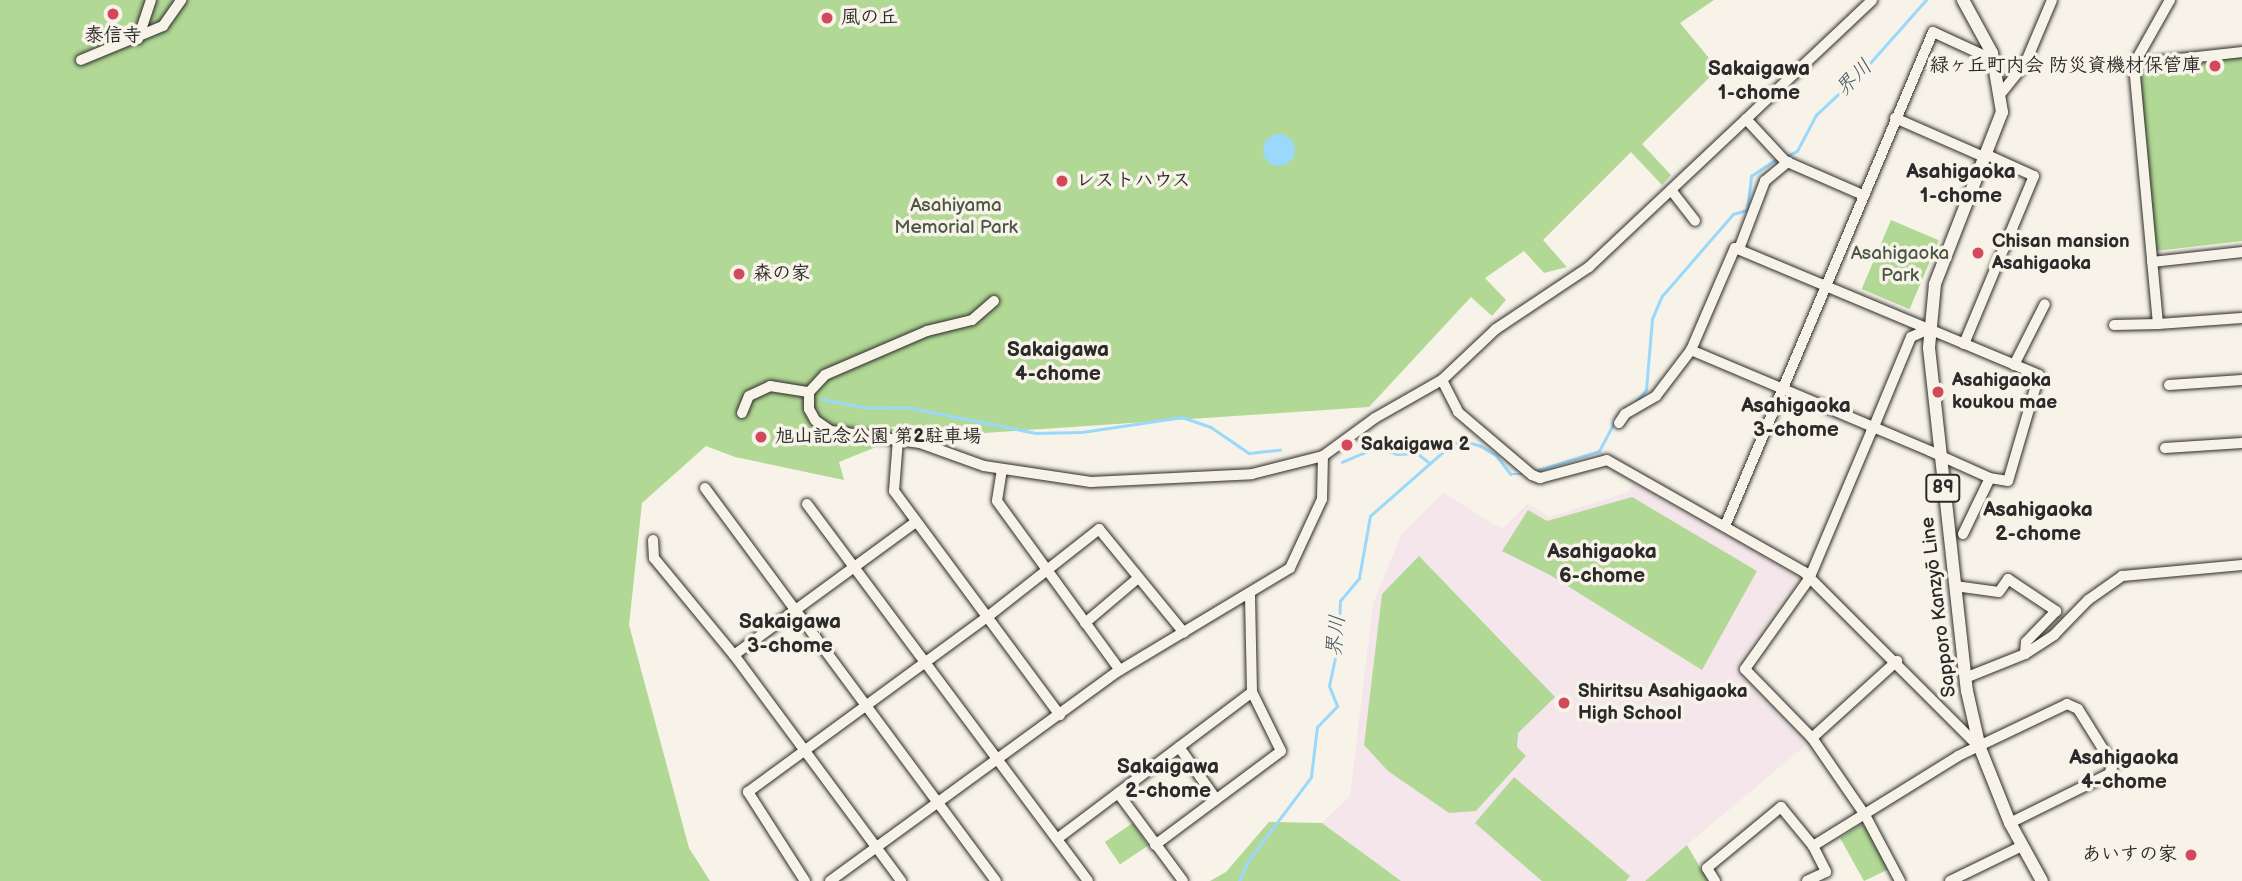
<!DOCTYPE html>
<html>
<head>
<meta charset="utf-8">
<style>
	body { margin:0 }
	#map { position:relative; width:2242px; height:881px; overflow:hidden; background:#f7f3e8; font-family:"Balsamiq Sans","Klee One",sans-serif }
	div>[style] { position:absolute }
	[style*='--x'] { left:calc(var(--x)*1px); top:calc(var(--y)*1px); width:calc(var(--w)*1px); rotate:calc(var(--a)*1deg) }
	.built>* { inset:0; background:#f4e6eb }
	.green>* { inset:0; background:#b1d894; transform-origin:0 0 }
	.water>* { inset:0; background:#9ad8fc }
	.round { border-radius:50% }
	.stream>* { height:2.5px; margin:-1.25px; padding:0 1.25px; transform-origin:1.25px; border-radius:1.25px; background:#9ad8fc }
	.roads { filter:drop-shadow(0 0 2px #2b2b2b) drop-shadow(0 0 2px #2b2b2b) }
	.minor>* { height:10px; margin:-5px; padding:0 5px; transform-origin:5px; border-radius:5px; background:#f7f3e8 }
	.major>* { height:12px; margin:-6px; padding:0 6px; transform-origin:6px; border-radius:6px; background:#f7f3e8 }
	.dots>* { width:19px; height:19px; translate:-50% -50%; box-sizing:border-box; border:4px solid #f7f3e8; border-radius:50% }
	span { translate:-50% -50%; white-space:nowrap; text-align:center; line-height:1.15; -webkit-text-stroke:7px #f7f3e8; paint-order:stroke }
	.shield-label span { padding:2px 5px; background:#f7f3e8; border:2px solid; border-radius:5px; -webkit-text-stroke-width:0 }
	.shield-label { font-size:18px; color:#2b2b2b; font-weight:700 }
	.poi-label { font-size:19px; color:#2b2b2b; font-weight:700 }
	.left { translate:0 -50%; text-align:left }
	.right { translate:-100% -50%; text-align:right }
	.park-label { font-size:19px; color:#4c5645 }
	.street-label { font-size:19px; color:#2b2b2b }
	.neighbourhood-label { font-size:21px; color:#2b2b2b; font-weight:700 }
	.water-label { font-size:21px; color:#47565f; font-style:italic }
</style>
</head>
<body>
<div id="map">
	<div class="built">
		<div style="clip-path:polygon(1633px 484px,1798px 577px,1734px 669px,1806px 745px,1644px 881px,1401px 881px,1322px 823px,1350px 796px,1373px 604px,1401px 535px,1443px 493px,1502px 529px,1528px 503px,1549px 517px,1628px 492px)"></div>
	</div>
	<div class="green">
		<div style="clip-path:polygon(0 0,1714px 0,1680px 23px,1718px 69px,1642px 144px,1671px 175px,1662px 185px,1631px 152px,1543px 240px,1567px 267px,1544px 273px,1524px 251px,1485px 278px,1506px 300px,1492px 316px,1471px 297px,1369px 407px,939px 436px,911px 433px,839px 462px,844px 480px,735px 457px,706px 446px,642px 503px,629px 625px,689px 848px,710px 881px,0 881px)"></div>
		<div style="clip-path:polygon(2242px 53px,2242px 241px,2155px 251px,2133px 74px,2140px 65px)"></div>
		<div style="left:1891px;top:220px;width:52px;height:75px;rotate:23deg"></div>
		<div style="clip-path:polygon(1632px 497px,1757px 571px,1702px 670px,1550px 575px,1502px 551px,1528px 510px,1547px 521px)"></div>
		<div style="clip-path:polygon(1419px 556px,1555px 697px,1518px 733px,1517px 747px,1526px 756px,1476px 811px,1449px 813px,1388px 771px,1364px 745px,1382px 594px)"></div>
		<div style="clip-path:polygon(1514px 777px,1630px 876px,1626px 881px,1542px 881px,1475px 823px)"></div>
		<div style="clip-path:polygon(1269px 822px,1322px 823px,1401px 881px,1210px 881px,1226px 872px)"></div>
		<div style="left:1133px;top:823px;width:27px;height:34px;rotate:56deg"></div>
		<div style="clip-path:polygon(1860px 825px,1866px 826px,1889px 869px,1864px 881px,1840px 838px)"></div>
		<div style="clip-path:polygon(1687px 845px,1708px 881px,1645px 881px)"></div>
	</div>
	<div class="water">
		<div class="round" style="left:1263px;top:134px;width:32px;height:32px"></div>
	</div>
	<div class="stream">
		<div style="--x:1787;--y:156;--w:11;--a:-27"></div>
		<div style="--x:1797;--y:151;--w:41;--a:-62.2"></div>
		<div style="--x:1816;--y:115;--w:63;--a:-43.1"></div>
		<div style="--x:1862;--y:72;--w:96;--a:-48.4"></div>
		<div style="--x:822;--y:399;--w:42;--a:11"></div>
		<div style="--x:863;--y:407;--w:48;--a:1.2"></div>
		<div style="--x:911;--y:408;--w:127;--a:11.3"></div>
		<div style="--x:1036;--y:433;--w:46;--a:-1.2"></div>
		<div style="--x:1082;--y:432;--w:101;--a:-8.5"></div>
		<div style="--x:1182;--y:417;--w:31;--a:19"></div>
		<div style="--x:1211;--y:427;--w:46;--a:34.4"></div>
		<div style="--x:1249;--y:453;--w:31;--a:-6"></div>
		<div style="--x:1635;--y:403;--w:17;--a:-50"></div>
		<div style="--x:1646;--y:390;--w:71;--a:-85.2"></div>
		<div style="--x:1652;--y:319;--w:25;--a:-67"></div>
		<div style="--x:1662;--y:296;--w:108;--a:-49.1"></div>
		<div style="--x:1733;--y:214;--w:15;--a:-16"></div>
		<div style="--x:1747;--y:210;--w:34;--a:-83"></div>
		<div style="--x:1751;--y:176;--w:30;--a:-34"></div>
		<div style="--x:1342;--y:462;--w:39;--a:-23"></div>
		<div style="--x:1378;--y:447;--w:20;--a:20"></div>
		<div style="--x:1397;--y:454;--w:20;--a:-3"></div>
		<div style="--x:1417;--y:453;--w:16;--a:38"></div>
		<div style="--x:1538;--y:470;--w:64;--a:-17.3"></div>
		<div style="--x:1599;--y:451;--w:34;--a:-62"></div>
		<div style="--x:1239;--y:881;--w:22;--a:-66"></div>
		<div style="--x:1248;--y:861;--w:105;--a:-53.1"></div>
		<div style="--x:1311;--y:777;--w:50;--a:-83.2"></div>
		<div style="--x:1317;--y:727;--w:29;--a:-46"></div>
		<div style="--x:1337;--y:706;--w:22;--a:-112"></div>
		<div style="--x:1329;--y:686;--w:43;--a:-77.9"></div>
		<div style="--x:1338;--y:644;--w:43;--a:-87.3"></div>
		<div style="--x:1340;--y:601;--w:30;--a:-50"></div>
		<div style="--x:1359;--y:578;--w:63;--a:-79.9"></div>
		<div style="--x:1370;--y:516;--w:111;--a:-41.3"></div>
		<div style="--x:1453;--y:443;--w:12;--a:-9"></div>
		<div style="--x:1465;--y:441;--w:17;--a:17"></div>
		<div style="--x:1481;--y:446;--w:17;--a:31"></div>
		<div style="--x:1496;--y:455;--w:24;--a:52"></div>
		<div style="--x:1511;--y:474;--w:11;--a:0"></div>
	</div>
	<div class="roads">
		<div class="minor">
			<div style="--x:2170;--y:0;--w:73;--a:119.4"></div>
			<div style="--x:2134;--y:64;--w:109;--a:-6.3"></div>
			<div style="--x:138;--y:39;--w:41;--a:-71.6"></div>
			<div style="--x:81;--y:60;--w:89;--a:-22.5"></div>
			<div style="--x:163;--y:26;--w:32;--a:-55"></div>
			<div style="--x:2002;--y:92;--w:36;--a:-51"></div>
			<div style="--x:2025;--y:64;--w:69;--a:-67.1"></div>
			<div style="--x:1895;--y:118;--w:99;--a:23.7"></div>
			<div style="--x:1746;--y:119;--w:57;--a:47.1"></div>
			<div style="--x:1785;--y:161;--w:85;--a:23.6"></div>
			<div style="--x:1671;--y:190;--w:39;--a:52"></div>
			<div style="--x:1739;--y:249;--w:73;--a:-69.1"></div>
			<div style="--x:1765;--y:181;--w:30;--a:-40"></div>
			<div style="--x:2152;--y:262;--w:91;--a:-6.3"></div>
			<div style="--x:994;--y:301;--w:29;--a:139"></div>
			<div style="--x:972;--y:320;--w:46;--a:166.3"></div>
			<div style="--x:927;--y:331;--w:111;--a:156.7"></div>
			<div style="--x:825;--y:375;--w:23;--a:133"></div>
			<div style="--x:809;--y:392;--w:17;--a:90"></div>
			<div style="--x:809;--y:409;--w:13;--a:61"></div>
			<div style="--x:815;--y:420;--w:19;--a:35"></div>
			<div style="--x:831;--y:431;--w:90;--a:7.7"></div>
			<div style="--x:920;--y:443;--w:68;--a:19.8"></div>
			<div style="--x:984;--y:466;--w:108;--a:8.5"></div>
			<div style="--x:1091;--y:482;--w:161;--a:-2.8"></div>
			<div style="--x:1252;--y:474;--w:73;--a:-14.2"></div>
			<div style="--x:1323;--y:456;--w:64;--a:-36.2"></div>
			<div style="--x:1375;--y:418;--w:77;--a:-29.6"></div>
			<div style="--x:1442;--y:380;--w:74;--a:-43.4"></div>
			<div style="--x:1496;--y:329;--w:112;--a:-33.7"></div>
			<div style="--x:1589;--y:267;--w:389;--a:-43.3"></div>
			<div style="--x:2158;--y:324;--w:84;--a:-4.1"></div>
			<div style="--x:2114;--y:325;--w:44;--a:-1.3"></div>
			<div style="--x:2158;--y:324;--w:261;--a:-95.3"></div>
			<div style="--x:1964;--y:344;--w:182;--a:-67.4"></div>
			<div style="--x:2034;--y:176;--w:51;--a:-155.9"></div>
			<div style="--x:2014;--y:365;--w:68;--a:-63.1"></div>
			<div style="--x:1442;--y:380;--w:36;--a:63"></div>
			<div style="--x:1458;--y:412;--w:97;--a:40.4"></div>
			<div style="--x:1532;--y:475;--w:9;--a:21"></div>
			<div style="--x:1540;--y:478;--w:69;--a:-15"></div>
			<div style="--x:1607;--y:460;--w:227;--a:29.6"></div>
			<div style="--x:1804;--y:572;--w:249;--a:45"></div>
			<div style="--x:2169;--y:385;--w:73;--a:-3.9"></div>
			<div style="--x:742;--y:413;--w:18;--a:-68"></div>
			<div style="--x:749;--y:396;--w:23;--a:-25"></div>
			<div style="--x:770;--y:386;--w:39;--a:9"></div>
			<div style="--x:1619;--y:423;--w:11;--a:-56"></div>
			<div style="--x:1625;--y:414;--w:36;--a:-30"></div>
			<div style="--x:1656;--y:396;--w:58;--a:-52.7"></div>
			<div style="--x:898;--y:439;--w:52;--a:94.4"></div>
			<div style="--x:894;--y:491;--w:279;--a:53.5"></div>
			<div style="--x:2165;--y:448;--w:77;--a:-3.7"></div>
			<div style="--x:1002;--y:469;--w:32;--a:99"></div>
			<div style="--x:997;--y:501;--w:209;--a:54"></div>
			<div style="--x:705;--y:488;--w:489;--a:53.5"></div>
			<div style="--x:807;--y:504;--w:470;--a:53.3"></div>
			<div style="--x:1725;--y:526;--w:536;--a:-67.17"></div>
			<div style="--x:1933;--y:32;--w:55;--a:24.7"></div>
			<div style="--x:1983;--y:55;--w:9;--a:-13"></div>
			<div style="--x:1963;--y:534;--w:62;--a:-64.3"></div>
			<div style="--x:653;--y:540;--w:18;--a:87"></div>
			<div style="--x:654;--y:558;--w:126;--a:50.5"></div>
			<div style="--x:734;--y:655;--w:281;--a:53.5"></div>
			<div style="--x:1955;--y:586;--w:44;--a:7.8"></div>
			<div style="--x:1999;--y:592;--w:16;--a:-55"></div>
			<div style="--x:2008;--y:579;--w:58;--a:33.7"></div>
			<div style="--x:2056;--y:611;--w:43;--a:134.1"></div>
			<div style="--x:2026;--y:642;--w:12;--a:95"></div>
			<div style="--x:1085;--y:623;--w:70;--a:-40.3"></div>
			<div style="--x:734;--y:655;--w:225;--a:-36.2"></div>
			<div style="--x:1965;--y:678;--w:65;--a:-21.8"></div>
			<div style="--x:2025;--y:654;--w:35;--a:-33"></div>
			<div style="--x:2054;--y:635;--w:49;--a:-45.8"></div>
			<div style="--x:2088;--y:600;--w:42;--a:-35.2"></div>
			<div style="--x:2122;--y:576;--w:121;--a:-5.2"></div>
			<div style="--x:1812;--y:738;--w:115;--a:-42.2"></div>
			<div style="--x:1179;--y:747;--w:64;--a:54.6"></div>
			<div style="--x:1118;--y:793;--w:109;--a:53.5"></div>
			<div style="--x:1057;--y:839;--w:244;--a:-37"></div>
			<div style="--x:1252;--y:692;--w:98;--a:-91.2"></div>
			<div style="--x:1155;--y:845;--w:157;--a:-36.7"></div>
			<div style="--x:1281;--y:751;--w:66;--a:-116.2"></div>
			<div style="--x:1813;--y:846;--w:171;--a:-31.8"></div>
			<div style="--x:1958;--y:756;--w:121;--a:-25.5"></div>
			<div style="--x:2067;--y:704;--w:12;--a:24"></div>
			<div style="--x:2078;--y:709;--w:66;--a:58"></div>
			<div style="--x:2113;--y:765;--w:10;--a:114"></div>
			<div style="--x:2109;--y:774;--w:110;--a:153.7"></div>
			<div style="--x:805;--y:881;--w:106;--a:-122.6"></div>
			<div style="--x:748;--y:792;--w:295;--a:-36.2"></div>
			<div style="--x:986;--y:618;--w:144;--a:-38.2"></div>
			<div style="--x:1099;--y:529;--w:134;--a:50.7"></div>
			<div style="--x:830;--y:881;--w:355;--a:-36.1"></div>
			<div style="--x:1117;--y:672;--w:202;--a:-31"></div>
			<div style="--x:1290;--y:568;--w:76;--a:-65.1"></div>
			<div style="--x:1322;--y:499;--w:43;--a:-88.7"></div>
			<div style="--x:1715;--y:881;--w:15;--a:-122"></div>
			<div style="--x:1707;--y:868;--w:96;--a:-39.5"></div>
			<div style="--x:1781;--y:807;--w:50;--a:50.6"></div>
			<div style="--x:1813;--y:846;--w:29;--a:63"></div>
			<div style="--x:1826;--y:872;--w:21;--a:155"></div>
			<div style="--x:1900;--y:881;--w:75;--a:-117.9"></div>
			<div style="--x:1865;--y:815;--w:93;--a:-124.5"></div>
			<div style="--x:1812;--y:738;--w:96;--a:-134.2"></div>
			<div style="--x:1745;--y:669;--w:110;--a:-54.6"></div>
			<div style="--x:1809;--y:579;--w:160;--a:-67.1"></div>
			<div style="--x:1871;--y:432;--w:5;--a:-68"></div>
			<div style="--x:1873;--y:427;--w:4;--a:-56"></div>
			<div style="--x:1875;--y:424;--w:94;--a:-67.5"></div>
			<div style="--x:1911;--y:337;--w:20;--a:-24"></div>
			<div style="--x:1929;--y:329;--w:119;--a:22.7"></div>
			<div style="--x:2039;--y:375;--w:110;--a:106.3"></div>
			<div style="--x:2008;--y:481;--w:18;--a:-171"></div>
			<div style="--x:1990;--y:478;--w:66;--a:-155.8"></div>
			<div style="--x:1930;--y:451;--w:62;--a:-157.2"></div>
			<div style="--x:1873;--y:427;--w:198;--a:-157.1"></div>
			<div style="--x:1691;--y:350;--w:111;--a:-66.7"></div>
			<div style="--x:1735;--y:248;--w:210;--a:22.7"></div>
			<div style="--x:1950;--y:881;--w:80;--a:-25.9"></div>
		</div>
		<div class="major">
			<div style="--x:1963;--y:0;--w:60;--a:61.3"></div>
			<div style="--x:1992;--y:53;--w:60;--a:80.4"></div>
			<div style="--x:2002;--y:112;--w:185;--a:111.3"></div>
			<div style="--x:1935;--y:284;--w:64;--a:95.4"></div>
			<div style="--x:1929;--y:348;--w:345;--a:83.7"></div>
			<div style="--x:1967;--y:691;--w:58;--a:77.2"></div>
			<div style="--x:1980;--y:748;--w:81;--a:68.2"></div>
			<div style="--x:2010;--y:823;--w:66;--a:61.1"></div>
		</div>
	</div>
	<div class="dots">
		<div style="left:113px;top:14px;background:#d1495b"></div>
		<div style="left:827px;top:18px;background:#d1495b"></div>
		<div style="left:2215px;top:66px;background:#d1495b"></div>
		<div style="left:1062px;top:181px;background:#d1495b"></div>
		<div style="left:1978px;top:253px;background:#d1495b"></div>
		<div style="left:739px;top:274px;background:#d1495b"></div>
		<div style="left:1938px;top:392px;background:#d1495b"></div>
		<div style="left:761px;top:437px;background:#d1495b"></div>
		<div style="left:1347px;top:445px;background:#d1495b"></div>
		<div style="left:1564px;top:703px;background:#d1495b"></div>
		<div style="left:2191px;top:855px;background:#d1495b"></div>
	</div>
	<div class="shield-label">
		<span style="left:1943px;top:488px">89</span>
	</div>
	<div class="poi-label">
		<span class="left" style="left:841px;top:18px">風の丘</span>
		<span style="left:113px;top:36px">泰信寺</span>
		<span class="right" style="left:2201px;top:66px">緑ヶ丘町内会 防災資機材保管庫</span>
		<span class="left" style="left:1076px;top:181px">レストハウス</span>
		<span class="left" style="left:1992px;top:253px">Chisan mansion<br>Asahigaoka</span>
		<span class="left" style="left:753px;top:274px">森の家</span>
		<span class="left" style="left:1952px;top:392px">Asahigaoka<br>koukou mae</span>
		<span class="left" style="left:775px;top:437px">旭山記念公園 第2駐車場</span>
		<span class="left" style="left:1361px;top:445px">Sakaigawa 2</span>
		<span class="left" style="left:1578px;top:703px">Shiritsu Asahigaoka<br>High School</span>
		<span class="right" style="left:2177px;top:855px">あいすの家</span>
	</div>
	<div class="park-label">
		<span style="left:956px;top:217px">Asahiyama<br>Memorial Park</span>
		<span style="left:1900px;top:265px">Asahigaoka<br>Park</span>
	</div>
	<div class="street-label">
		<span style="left:1939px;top:607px;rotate:-97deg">Sapporo Kanzyō Line</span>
	</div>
	<div class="neighbourhood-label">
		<span style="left:1759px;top:81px">Sakaigawa<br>1-chome</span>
		<span style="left:1961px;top:184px">Asahigaoka<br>1-chome</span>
		<span style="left:1058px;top:362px">Sakaigawa<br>4-chome</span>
		<span style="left:1796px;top:418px">Asahigaoka<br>3-chome</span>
		<span style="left:2038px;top:522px">Asahigaoka<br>2-chome</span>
		<span style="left:1602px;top:564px">Asahigaoka<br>6-chome</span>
		<span style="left:790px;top:634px">Sakaigawa<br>3-chome</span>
		<span style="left:2124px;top:770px">Asahigaoka<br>4-chome</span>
		<span style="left:1168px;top:779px">Sakaigawa<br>2-chome</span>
	</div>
	<div class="water-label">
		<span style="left:1854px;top:78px;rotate:-45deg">界川</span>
		<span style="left:1336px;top:636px;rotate:-84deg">界川</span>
	</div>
</div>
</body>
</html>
